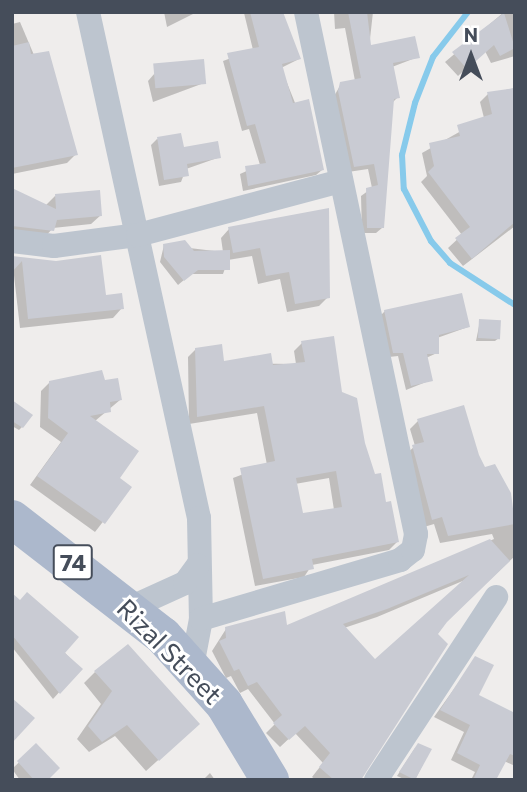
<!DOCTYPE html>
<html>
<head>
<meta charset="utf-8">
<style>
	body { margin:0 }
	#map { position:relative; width:527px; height:792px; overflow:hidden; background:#efedec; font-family:Commissioner,sans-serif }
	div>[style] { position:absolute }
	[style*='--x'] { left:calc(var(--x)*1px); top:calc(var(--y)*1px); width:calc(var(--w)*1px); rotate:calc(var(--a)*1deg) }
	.shadow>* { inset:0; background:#0003 }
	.stream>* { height:6px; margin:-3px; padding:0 3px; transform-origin:3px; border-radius:3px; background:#87caeb }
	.building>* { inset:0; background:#c9cbd3; transform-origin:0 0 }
	.minor>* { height:24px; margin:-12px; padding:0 12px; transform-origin:12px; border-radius:12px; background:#bdc5cf }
	.primary>* { height:38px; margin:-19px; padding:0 19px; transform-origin:19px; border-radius:19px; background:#acb8cc }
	span { translate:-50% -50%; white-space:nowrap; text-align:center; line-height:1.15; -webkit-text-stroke:6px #fff; paint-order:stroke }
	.shield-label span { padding:2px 5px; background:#fff; border:2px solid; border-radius:5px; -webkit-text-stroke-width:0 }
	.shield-label { font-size:24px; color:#454d5a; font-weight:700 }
	.street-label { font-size:26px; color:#454d5a }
	.frame { position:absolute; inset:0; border:14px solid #454d5a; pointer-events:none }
	.north { position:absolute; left:436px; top:21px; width:70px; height:70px; -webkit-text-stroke:5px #fff; paint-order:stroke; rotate:0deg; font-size:19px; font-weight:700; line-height:28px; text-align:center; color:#454d5a }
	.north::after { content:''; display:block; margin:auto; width:24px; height:32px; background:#454d5a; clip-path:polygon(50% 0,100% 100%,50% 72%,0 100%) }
</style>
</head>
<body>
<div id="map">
	<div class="shadow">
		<div style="clip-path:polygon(164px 12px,197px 12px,167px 27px)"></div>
		<div style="clip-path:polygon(209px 12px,279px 12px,299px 59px,281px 68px,322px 170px,316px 175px,243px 191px,240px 174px,260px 165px,249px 129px,242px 131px,223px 61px,253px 50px,244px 13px)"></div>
		<div style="clip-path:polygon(334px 12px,373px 12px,369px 48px,418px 57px,392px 67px,398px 97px,392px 103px,382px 228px,376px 233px,362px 233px,361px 196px,372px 188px,368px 169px,348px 172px,333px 98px,341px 84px,355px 81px,345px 28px,335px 29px)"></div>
		<div style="clip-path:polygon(504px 12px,515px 12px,515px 56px,491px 63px,485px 51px,458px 76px,445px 62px)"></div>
		<div style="clip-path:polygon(20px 22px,76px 154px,67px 163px,12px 174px,12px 24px)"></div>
		<div style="clip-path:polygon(155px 73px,204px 83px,153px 102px,148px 81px)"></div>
		<div style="clip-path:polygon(515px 88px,515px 226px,463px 266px,448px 248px,462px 235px,421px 182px,427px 176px,422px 153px,484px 118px,480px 102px,488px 94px)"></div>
		<div style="clip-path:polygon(157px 139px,182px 149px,220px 157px,186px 169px,181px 182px,159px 186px,151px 145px)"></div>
		<div style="clip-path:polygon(12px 190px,45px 206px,55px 196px,101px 215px,91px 224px,53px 228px,43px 239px,12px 237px)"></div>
		<div style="clip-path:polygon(328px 210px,328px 297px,319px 306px,287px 312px,280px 279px,258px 284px,252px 256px,228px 260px,223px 274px,191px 274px,178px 285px,160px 262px,164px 245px,223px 252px,221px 238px,229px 229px)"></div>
		<div style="clip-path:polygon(12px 258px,52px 263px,122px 308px,113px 318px,20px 328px)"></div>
		<div style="clip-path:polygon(385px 311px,468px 327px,437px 338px,437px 353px,426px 358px,431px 380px,406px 390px,398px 356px,389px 357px,380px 316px)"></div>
		<div style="clip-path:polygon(480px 321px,499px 338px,495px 341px,476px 341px)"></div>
		<div style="clip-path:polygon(evenodd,302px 343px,341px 393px,397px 542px,389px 550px,312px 565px,304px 577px,255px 586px,233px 478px,267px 465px,257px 413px,189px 424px,188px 357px,196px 349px,223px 363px,296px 364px,294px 351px,302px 343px,329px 478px,334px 510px,301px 515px,295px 484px,329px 478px)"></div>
		<div style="clip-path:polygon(50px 382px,104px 382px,120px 400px,95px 421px,117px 478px,130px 487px,95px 532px,30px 485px,61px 442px,40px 427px,41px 391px)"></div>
		<div style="clip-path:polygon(12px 411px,22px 427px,19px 430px,12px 426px)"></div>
		<div style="clip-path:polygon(evenodd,418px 421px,477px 456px,498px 505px,515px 513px,515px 556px,444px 622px,358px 780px,316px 780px,312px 777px,323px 763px,295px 733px,280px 747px,266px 733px,275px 724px,248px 689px,240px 693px,231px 676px,226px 678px,212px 651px,226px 629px,285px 628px,494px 539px,492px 534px,440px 543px,434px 524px,424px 527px,405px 455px,415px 446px,410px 429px,418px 421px,465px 580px,374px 662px,344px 628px,377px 617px,465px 580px)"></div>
		<div style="clip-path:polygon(12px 596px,80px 669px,53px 699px,12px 647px)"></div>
		<div style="clip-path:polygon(476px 658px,476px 696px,515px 714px,515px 766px,504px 761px,494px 780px,471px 780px,475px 772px,451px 760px,464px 732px,434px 717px)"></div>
		<div style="clip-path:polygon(95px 672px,186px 735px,146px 771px,115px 736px,89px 752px,77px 739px,101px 704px,84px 683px)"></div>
		<div style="clip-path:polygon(36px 746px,45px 780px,20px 780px,12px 769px)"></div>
		<div style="clip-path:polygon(415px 748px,430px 750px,415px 780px,406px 780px,397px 776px)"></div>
		<div style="clip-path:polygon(210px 773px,215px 780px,203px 780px)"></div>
	</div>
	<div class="stream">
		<div style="--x:468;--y:12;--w:57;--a:127.9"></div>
		<div style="--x:433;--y:57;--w:49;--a:111.4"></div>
		<div style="--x:415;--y:103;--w:54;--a:104"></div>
		<div style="--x:402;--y:155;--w:34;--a:87"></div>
		<div style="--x:404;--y:189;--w:59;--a:62.6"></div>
		<div style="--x:431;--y:241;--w:29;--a:49"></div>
		<div style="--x:450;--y:263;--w:77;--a:32.9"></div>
	</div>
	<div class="building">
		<div style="clip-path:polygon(250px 12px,283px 12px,301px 59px,282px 64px,293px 103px,309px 99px,324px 170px,248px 186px,245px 166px,266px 163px,255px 124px,247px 126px,227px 53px,259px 47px)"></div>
		<div style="clip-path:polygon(348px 12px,367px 12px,371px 45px,415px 36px,420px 58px,393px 63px,400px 98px,394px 99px,384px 228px,367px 228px,366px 188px,378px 185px,374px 164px,354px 167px,338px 91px,340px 82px,361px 78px)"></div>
		<div style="clip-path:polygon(504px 13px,515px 48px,500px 56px,494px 45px,467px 69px,452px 52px)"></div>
		<div style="clip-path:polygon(29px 42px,31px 54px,49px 51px,78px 155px,12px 168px,12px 46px)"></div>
		<div style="left:204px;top:59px;width:25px;height:51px;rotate:85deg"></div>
		<div style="clip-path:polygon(515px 88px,515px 222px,472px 259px,455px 238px,470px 227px,428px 172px,434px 166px,429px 143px,460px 136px,457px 125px,492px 114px,487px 92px)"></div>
		<div style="clip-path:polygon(181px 133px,184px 147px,218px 141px,221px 158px,187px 164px,189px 176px,164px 180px,157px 137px)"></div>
		<div style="clip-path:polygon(12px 188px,56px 209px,55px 194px,100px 190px,102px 216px,57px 220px,54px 231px,12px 226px)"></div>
		<div style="clip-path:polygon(329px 208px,330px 298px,295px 304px,289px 272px,266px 276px,260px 248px,233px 253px,228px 227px)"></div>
		<div style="clip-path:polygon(185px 240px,194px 251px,230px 250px,230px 270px,198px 270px,184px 281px,164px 257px,163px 244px)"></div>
		<div style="clip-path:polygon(101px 255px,106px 295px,122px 293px,124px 309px,28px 319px,22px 261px,12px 272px,12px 256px,56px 261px)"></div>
		<div style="clip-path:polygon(462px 293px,470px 327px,439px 335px,439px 354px,427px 354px,433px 381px,411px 386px,403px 353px,393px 353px,384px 310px)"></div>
		<div style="left:479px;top:319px;width:22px;height:19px;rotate:3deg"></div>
		<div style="clip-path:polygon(evenodd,334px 336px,342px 392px,357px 398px,365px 443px,375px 474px,381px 473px,386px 502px,391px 501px,399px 542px,312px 559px,314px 569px,263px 579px,240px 468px,275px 461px,264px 406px,197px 417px,195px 348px,222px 344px,224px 361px,271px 353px,273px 365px,305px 362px,301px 341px,334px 336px,336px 471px,342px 507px,303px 513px,296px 478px,336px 471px)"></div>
		<div style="clip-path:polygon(102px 370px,105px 380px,118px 378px,122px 400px,110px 402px,111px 412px,90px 416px,139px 451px,120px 478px,132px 487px,105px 524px,37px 476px,68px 433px,48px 418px,49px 381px)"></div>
		<div style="clip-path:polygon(12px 400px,33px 415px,23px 428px,12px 421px)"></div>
		<div style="clip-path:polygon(464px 405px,479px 455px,485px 467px,495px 464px,511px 493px,515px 524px,448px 536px,442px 517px,432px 520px,412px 445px,424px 442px,417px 419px)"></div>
		<div style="clip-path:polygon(evenodd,490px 539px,510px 561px,447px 622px,438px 634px,448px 644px,361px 780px,334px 780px,319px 767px,330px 753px,305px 726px,289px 740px,273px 723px,282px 715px,257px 682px,248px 686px,239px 669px,234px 671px,219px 641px,226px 638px,225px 627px,285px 611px,287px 625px,490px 539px,469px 575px,375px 659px,343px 624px,387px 609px,469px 575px)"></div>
		<div style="clip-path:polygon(27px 592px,79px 637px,65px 653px,83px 669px,60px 694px,12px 635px,12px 593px,20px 600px)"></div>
		<div style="clip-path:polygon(128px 644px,200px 724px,159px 761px,127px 725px,102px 742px,88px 726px,112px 691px,94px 671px)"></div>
		<div style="clip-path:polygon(475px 656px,494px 665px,479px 695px,515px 713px,515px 756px,510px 754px,496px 780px,473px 780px,480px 765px,457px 753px,470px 725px,440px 710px)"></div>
		<div style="clip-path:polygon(12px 698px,35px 718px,12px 743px)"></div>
		<div style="clip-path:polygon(36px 743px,60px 768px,48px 780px,34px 780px,17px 761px)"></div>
		<div style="clip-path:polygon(418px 743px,432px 749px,415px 780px,399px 772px)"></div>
	</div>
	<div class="minor">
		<div style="--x:88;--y:12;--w:518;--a:77.63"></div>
		<div style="--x:199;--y:518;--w:101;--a:88.9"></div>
		<div style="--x:201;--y:619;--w:48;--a:100.8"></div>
		<div style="--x:12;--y:241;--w:42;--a:6.8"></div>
		<div style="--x:54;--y:246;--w:85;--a:-7.5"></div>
		<div style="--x:138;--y:235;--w:210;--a:-14.9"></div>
		<div style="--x:132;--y:607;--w:58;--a:-24.4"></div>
		<div style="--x:185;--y:583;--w:22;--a:-54"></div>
		<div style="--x:201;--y:619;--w:208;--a:-16.5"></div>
		<div style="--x:400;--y:560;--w:16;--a:-38"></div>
		<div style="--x:413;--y:550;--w:16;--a:-79"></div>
		<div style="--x:416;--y:534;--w:533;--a:-101.9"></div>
		<div style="--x:376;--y:780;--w:219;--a:-56.7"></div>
	</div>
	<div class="primary">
		<div style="--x:12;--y:519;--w:191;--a:37.8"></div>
		<div style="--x:163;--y:636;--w:91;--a:48.1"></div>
		<div style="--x:224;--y:704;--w:89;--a:58.8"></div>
	</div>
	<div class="shield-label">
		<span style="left:73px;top:562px">74</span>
	</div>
	<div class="street-label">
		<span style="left:170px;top:651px;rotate:45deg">Rizal Street</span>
	</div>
	<div class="frame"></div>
	<div class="north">N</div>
</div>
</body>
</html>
